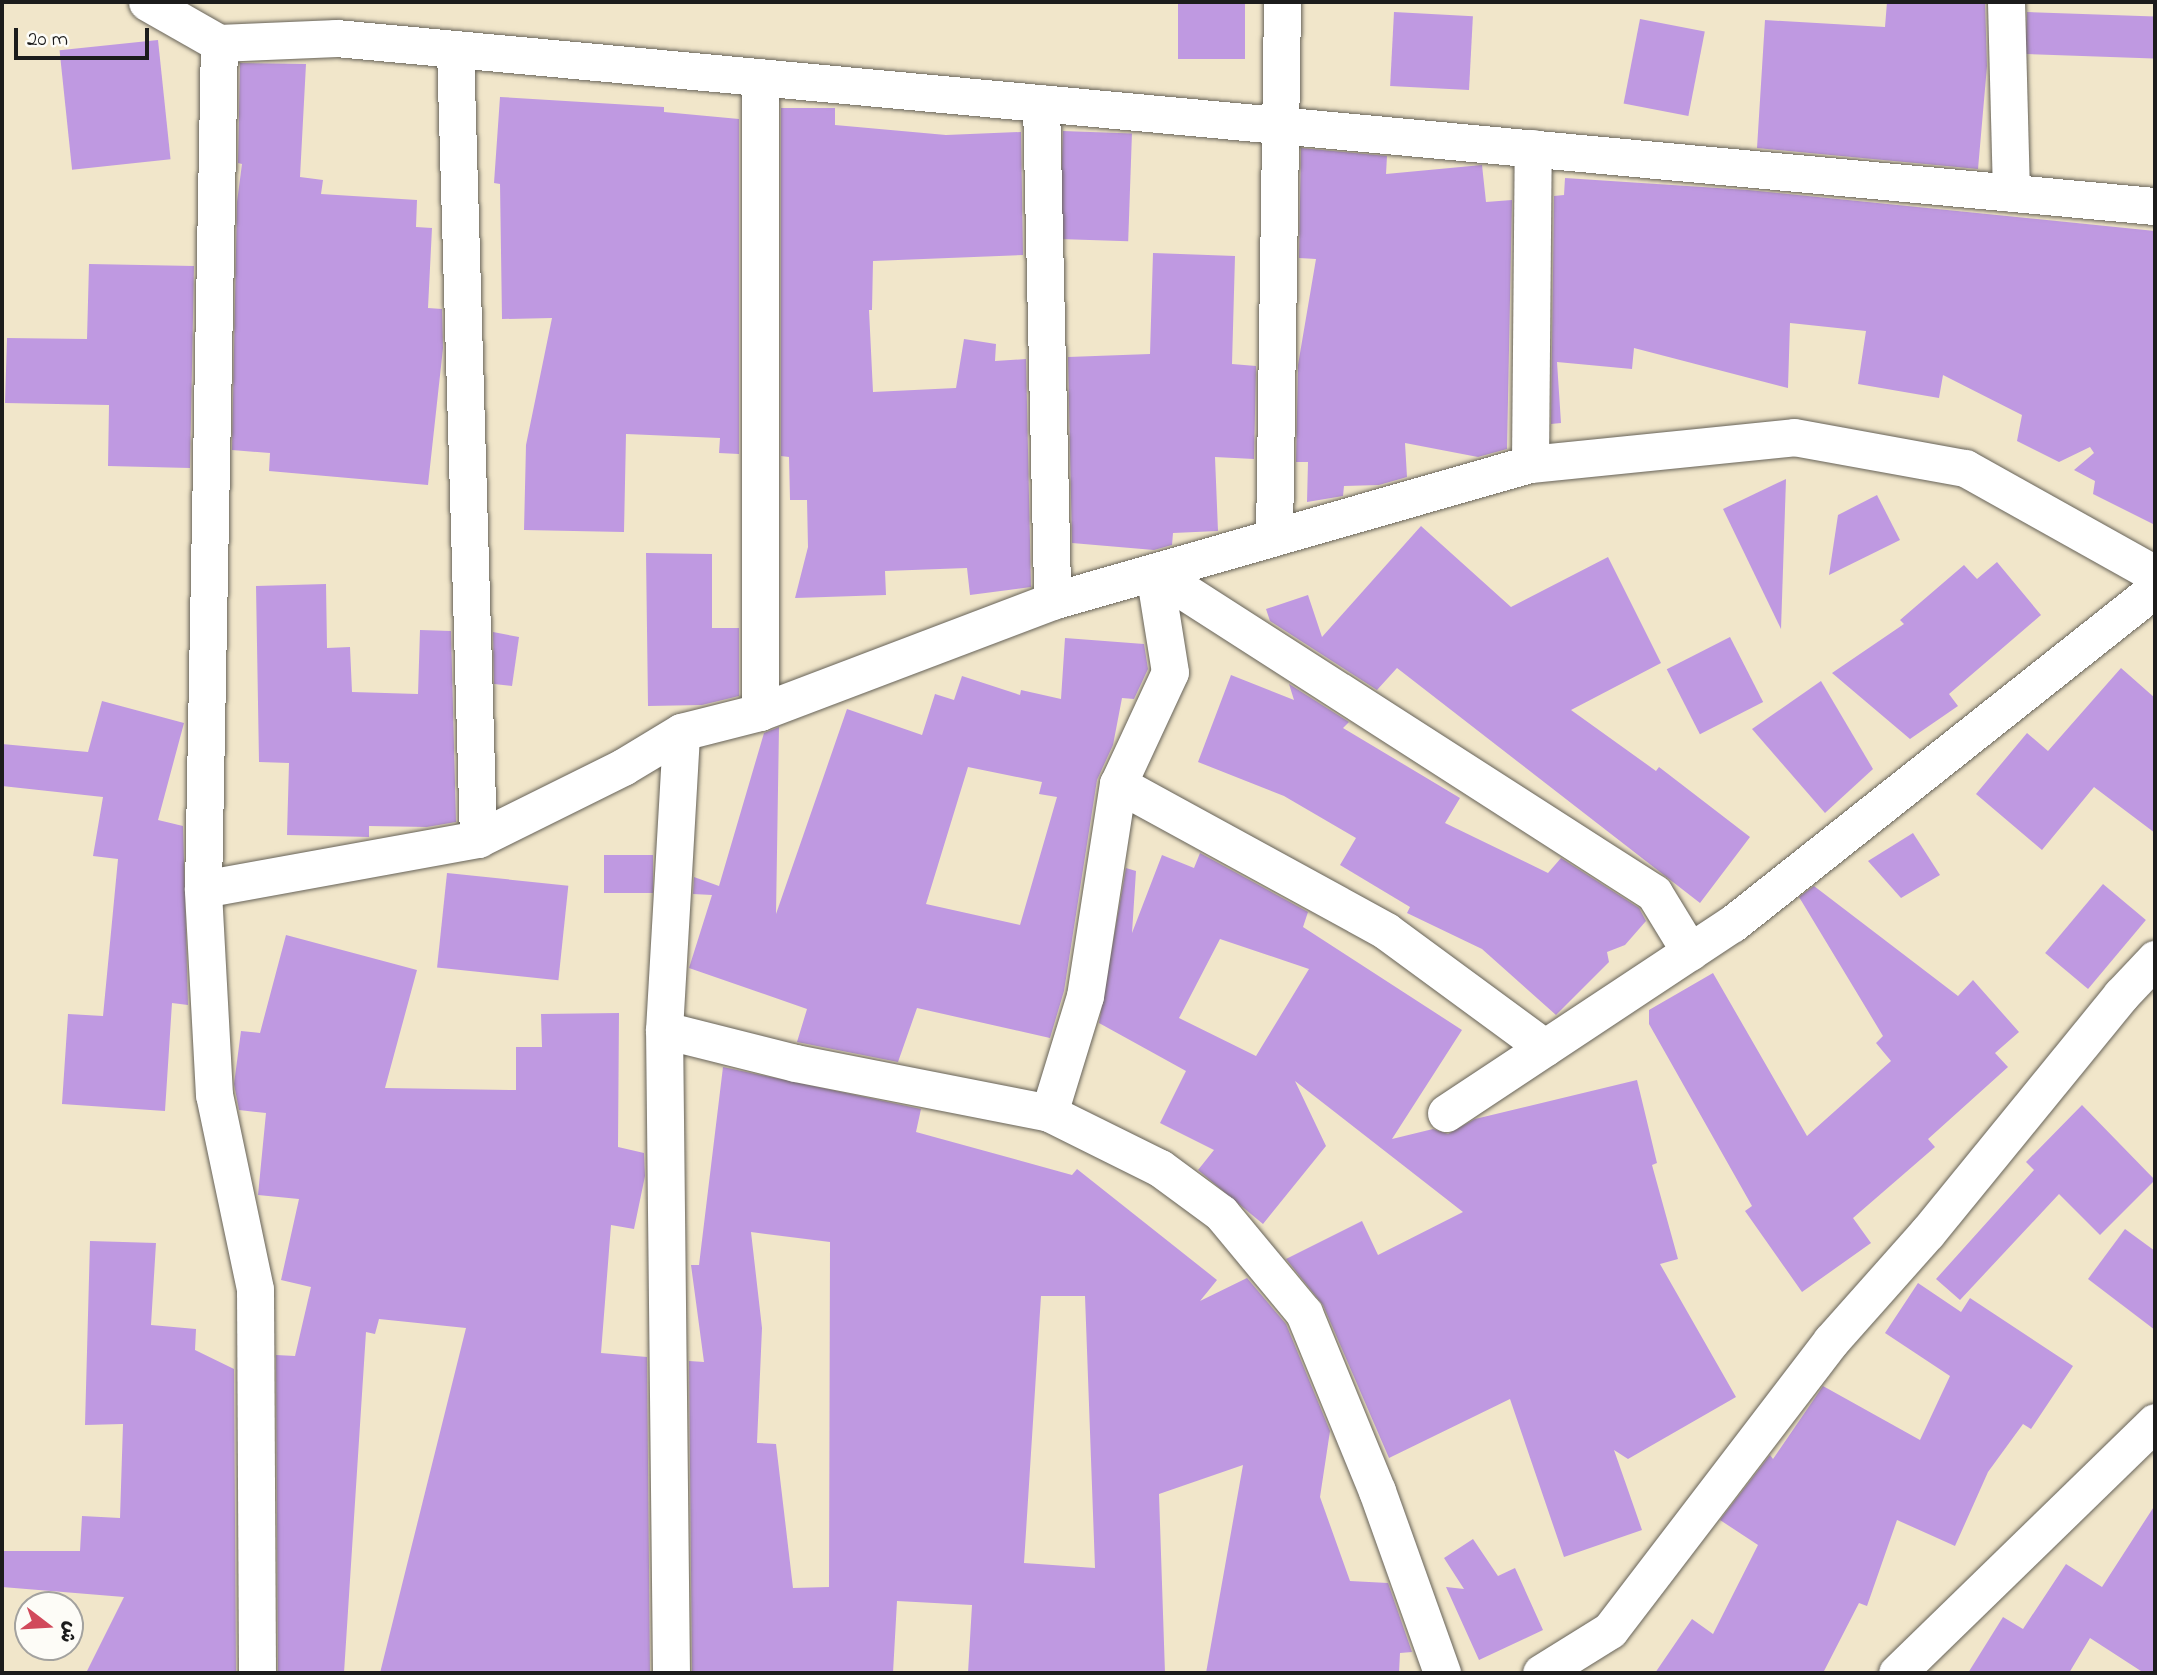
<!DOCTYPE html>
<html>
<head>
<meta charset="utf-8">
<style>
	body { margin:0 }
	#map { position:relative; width:2157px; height:1675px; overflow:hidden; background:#f1e6ca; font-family:"Indie Flower","Playpen Sans Arabic",sans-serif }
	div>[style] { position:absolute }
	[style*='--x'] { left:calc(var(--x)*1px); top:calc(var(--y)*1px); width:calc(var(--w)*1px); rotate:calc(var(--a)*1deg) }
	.building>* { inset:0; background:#bf99e1; transform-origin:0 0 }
	.roads { filter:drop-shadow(0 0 2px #676359) drop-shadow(0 0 2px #676359) }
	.street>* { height:37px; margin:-18.5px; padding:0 18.5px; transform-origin:18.5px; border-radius:18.5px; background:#fff }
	span { translate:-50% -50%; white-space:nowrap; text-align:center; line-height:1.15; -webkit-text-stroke:7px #fdfcf7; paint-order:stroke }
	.frame { position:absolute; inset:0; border:4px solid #1c1c1c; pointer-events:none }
	.north { position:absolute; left:14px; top:1591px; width:70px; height:70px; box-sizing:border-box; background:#fdfcf7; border:2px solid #a3a29f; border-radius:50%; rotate:107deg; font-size:19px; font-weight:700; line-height:28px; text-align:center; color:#1c1c1c }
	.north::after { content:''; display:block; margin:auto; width:24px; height:32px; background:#d1495b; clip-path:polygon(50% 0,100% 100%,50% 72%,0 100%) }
	.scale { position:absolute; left:14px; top:28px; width:135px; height:32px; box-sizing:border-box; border:4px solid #1c1c1c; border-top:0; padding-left:9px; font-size:21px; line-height:24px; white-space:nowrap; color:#1c1c1c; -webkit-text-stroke:5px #fdfcf7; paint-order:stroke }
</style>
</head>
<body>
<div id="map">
	<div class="building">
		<div style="left:1178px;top:2px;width:67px;height:57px"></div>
		<div style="clip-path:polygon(1887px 2px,1985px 2px,1987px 66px,1978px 169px,1757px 148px,1765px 20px,1885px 27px)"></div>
		<div style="left:1394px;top:12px;width:79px;height:74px;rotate:3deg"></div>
		<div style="left:2027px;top:12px;width:128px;height:42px;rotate:2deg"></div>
		<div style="left:1640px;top:19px;width:66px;height:86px;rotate:11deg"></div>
		<div style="left:158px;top:40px;width:120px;height:99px;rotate:84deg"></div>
		<div style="clip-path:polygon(240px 63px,306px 64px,300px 177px,323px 180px,321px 194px,417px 200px,416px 227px,432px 228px,428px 308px,442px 309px,443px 348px,428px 485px,269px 471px,270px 453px,232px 450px,237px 202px,242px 164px,238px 163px)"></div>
		<div style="clip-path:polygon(500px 97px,664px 107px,664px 112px,739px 119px,739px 454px,719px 453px,720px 438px,626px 434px,624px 532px,524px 530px,526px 445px,552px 318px,502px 319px,500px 184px,494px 183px)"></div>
		<div style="clip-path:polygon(781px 108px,835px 108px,835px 125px,946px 135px,1021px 132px,1023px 255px,873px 261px,872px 310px,869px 310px,873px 392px,956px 388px,964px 339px,996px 344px,995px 361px,1026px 359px,1031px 587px,970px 595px,967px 568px,885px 571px,886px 595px,795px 598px,808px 547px,807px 500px,790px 500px,789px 457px,781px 456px)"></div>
		<div style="left:1063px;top:131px;width:69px;height:108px;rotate:2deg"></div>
		<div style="clip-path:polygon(1301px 148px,1387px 156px,1386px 174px,1482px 165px,1486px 202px,1512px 200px,1507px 449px,1478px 457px,1405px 443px,1407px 477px,1379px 485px,1344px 486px,1343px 496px,1307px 502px,1308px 462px,1296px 462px,1298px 365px,1316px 259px,1299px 258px)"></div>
		<div style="clip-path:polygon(1565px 178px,1748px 190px,2155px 231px,2155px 525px,2093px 494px,2095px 481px,2074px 470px,2094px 453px,2090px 447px,2059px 462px,2017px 441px,2022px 415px,1943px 375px,1939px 398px,1858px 384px,1866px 331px,1790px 323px,1788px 388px,1634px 348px,1632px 369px,1557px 362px,1561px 423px,1551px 424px,1554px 196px,1564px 195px)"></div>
		<div style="clip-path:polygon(1153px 253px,1235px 256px,1232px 364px,1256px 366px,1254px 459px,1215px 457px,1218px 531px,1173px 533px,1172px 545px,1154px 550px,1072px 543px,1068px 357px,1150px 354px)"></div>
		<div style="clip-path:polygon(89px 264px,194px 266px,190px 468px,108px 466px,109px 405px,5px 403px,7px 338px,87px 339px)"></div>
		<div style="clip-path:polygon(1786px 479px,1781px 629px,1723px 509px)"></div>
		<div style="clip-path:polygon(1877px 495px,1900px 540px,1829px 575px,1838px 515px)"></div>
		<div style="clip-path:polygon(1421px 526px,1511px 607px,1608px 557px,1661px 663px,1571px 710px,1656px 771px,1659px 767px,1750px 837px,1700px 903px,1397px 668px,1377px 690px,1270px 621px,1266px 609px,1308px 595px,1322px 637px)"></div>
		<div style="clip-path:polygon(646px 553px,712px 554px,712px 628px,739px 628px,739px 696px,702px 705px,648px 706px)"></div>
		<div style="clip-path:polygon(1997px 562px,2041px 615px,1949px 694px,1958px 706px,1910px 739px,1832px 673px,1904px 624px,1900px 620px,1964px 565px,1977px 579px)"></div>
		<div style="clip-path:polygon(326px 584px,327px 648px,350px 647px,352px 692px,418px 694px,420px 630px,451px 631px,456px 822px,427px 827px,369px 826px,369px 837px,287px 835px,289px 763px,259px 762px,256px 586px)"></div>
		<div style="clip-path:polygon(493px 632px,519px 637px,512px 686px,494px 684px)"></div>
		<div style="left:1730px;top:637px;width:73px;height:71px;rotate:63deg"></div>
		<div style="clip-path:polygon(evenodd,1065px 638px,1144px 644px,1148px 669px,1134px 699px,1122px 698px,1113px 745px,1097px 780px,1064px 991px,1050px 1038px,917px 1008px,898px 1062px,797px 1042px,807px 1009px,689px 968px,712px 895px,693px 894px,694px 877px,719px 886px,764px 733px,779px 727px,776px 914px,847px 709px,922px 735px,935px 694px,954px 700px,962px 676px,1020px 695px,1021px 690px,1061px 699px,1065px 638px,968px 767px,1042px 782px,1039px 794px,1057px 797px,1020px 925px,926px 904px,968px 767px)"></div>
		<div style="clip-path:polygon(2121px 668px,2155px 698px,2155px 833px,2094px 787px,2042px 850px,1976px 794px,2027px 733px,2048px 751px)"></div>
		<div style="clip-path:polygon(1231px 675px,1294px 700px,1289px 684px,1349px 722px,1343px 728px,1460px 798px,1445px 823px,1548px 873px,1561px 858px,1639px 908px,1646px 921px,1625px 945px,1607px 952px,1609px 962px,1556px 1015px,1482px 949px,1407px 913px,1410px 907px,1340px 865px,1356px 838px,1284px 796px,1198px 762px)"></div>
		<div style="clip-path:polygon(1821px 681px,1873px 769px,1825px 813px,1752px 729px)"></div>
		<div style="clip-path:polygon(102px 701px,184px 723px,158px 820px,183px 826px,188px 1005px,172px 1003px,165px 1111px,62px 1104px,68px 1014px,103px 1016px,118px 859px,93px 856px,103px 797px,2px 786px,2px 744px,88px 752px)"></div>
		<div style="clip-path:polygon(1913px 833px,1940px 875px,1901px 898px,1868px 861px)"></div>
		<div style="clip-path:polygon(evenodd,1200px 853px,1308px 912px,1303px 927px,1462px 1030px,1392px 1139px,1433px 1129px,1448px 1134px,1475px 1119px,1637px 1080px,1657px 1163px,1652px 1165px,1678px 1259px,1660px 1264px,1736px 1397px,1628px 1459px,1614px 1450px,1642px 1530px,1564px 1557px,1510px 1399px,1389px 1458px,1323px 1305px,1286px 1259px,1362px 1221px,1378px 1255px,1463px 1212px,1295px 1081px,1326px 1146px,1263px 1224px,1198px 1170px,1214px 1150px,1160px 1123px,1186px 1071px,1099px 1023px,1126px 868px,1136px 871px,1132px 933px,1162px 855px,1194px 868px,1200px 853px,1220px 939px,1309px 969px,1256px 1056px,1179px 1018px,1220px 939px)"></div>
		<div style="left:604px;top:855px;width:49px;height:38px"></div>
		<div style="left:447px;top:873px;width:122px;height:95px;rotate:6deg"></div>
		<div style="left:2103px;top:884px;width:56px;height:90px;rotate:40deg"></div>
		<div style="clip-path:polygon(1814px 886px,1958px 996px,1973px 980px,2019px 1032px,1995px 1053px,2008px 1067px,1928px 1139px,1935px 1147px,1853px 1218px,1871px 1243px,1802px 1292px,1745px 1211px,1752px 1206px,1649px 1024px,1649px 1010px,1713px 973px,1807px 1136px,1891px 1061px,1876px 1043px,1883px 1036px,1799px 897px)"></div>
		<div style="clip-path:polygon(286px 935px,417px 970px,385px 1088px,516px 1090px,516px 1047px,542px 1047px,541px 1014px,619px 1013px,618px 1147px,644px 1153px,645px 1176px,634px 1229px,611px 1225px,601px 1353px,647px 1357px,650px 1673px,380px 1673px,466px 1328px,379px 1319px,375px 1334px,366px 1332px,344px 1673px,278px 1673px,276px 1355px,295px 1356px,311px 1287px,281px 1280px,299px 1199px,258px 1195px,266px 1113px,239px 1110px,234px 1084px,241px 1031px,260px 1033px)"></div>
		<div style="clip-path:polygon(evenodd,723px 1067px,921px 1109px,916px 1132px,1072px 1175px,1077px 1169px,1217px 1280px,1200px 1301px,1247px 1278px,1286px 1324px,1330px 1431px,1320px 1497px,1350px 1581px,1388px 1583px,1412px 1652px,1400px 1653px,1399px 1673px,1206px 1673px,1243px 1465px,1159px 1494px,1165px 1673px,968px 1673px,972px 1605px,897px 1601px,893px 1673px,692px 1673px,689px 1361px,704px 1362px,691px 1265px,699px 1265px,723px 1067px,751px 1232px,830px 1242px,829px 1587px,793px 1588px,776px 1444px,757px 1443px,762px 1328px,751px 1232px,723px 1067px,1041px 1296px,1085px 1296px,1095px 1568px,1024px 1563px,1041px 1296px)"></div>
		<div style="clip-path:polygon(2082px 1105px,2155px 1180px,2100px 1235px,2059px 1194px,1960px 1300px,1936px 1279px,2034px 1170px,2026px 1162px)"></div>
		<div style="clip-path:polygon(2125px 1229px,2155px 1251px,2155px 1330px,2088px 1279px)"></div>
		<div style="clip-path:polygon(90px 1241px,156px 1243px,151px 1325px,196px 1329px,195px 1350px,234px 1369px,236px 1673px,86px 1673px,124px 1597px,2px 1587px,2px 1551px,80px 1551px,82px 1516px,120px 1518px,123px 1424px,85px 1425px)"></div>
		<div style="clip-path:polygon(1918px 1283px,1961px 1312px,1970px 1298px,2073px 1366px,2031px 1429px,2023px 1424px,1988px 1472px,1955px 1546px,1897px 1520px,1867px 1606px,1859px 1603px,1823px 1673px,1655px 1673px,1692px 1619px,1713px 1634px,1758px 1545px,1720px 1520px,1770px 1455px,1773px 1459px,1823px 1386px,1920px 1440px,1950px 1376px,1885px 1333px)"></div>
		<div style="clip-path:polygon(2155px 1505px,2155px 1673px,2144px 1673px,2090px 1638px,2069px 1673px,1968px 1673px,2003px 1617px,2023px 1629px,2066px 1564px,2102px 1587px)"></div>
		<div style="clip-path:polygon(1473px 1539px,1498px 1576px,1515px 1568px,1543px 1630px,1479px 1660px,1446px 1587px,1464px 1589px,1444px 1558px)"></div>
	</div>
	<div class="roads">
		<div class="street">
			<div style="--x:147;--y:2;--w:83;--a:29.7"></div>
			<div style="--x:2006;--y:2;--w:191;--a:88.5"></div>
			<div style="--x:455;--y:49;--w:790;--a:88.33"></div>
			<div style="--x:1041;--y:103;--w:498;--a:88.7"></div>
			<div style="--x:1530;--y:464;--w:316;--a:-89.5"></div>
			<div style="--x:1274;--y:537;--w:535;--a:-89.14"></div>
			<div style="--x:1154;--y:572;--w:594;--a:32.7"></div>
			<div style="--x:1654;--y:893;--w:69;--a:58.6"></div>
			<div style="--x:760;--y:712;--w:635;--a:-90"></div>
			<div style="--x:1118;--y:784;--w:306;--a:28.7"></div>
			<div style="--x:1386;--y:931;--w:197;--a:36.3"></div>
			<div style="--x:203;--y:889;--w:280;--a:-10.3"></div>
			<div style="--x:478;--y:839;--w:162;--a:-26.4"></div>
			<div style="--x:623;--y:767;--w:68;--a:-31.1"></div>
			<div style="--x:681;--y:732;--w:81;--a:-14.2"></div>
			<div style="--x:760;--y:712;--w:312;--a:-20.8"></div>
			<div style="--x:1052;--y:601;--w:497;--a:-16"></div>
			<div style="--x:1530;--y:464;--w:265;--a:-5.8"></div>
			<div style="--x:1794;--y:437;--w:174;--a:10.3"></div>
			<div style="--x:1965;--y:468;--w:218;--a:29.2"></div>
			<div style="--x:664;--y:1030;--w:135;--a:14.1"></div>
			<div style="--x:795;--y:1063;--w:259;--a:11.1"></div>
			<div style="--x:1049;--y:1113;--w:124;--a:26.4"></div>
			<div style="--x:1160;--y:1168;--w:76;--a:36.4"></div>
			<div style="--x:1221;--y:1213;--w:130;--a:50.3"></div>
			<div style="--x:1304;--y:1313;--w:192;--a:67.7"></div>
			<div style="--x:1377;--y:1491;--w:193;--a:70.3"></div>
			<div style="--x:1049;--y:1113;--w:122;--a:-72.9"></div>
			<div style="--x:1085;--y:996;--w:215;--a:-81.2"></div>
			<div style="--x:1118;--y:784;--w:123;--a:-65.1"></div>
			<div style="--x:1170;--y:672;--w:101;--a:-99.1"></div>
			<div style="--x:1446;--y:1113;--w:343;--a:-33.5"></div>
			<div style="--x:1732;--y:924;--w:540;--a:-38.38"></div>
			<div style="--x:257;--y:1673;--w:384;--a:-90.3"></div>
			<div style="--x:255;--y:1289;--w:198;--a:-101.9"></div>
			<div style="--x:214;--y:1095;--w:206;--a:-93.1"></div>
			<div style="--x:203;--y:889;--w:846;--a:-88.92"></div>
			<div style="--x:219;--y:43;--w:117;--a:-2.4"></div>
			<div style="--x:336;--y:38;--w:1827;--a:5.28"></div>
			<div style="--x:671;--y:1673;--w:643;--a:-90.62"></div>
			<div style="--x:664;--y:1030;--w:298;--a:-86.7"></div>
			<div style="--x:1541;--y:1673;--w:81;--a:-31.9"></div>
			<div style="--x:1610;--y:1630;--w:364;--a:-52.6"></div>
			<div style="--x:1831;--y:1341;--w:144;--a:-48.4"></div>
			<div style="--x:1927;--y:1233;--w:307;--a:-50.8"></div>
			<div style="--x:2121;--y:995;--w:50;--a:-46.6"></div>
			<div style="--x:1897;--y:1673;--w:360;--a:-44.2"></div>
		</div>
	</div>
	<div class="frame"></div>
	<div class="north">ش</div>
	<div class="scale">20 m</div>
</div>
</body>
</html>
